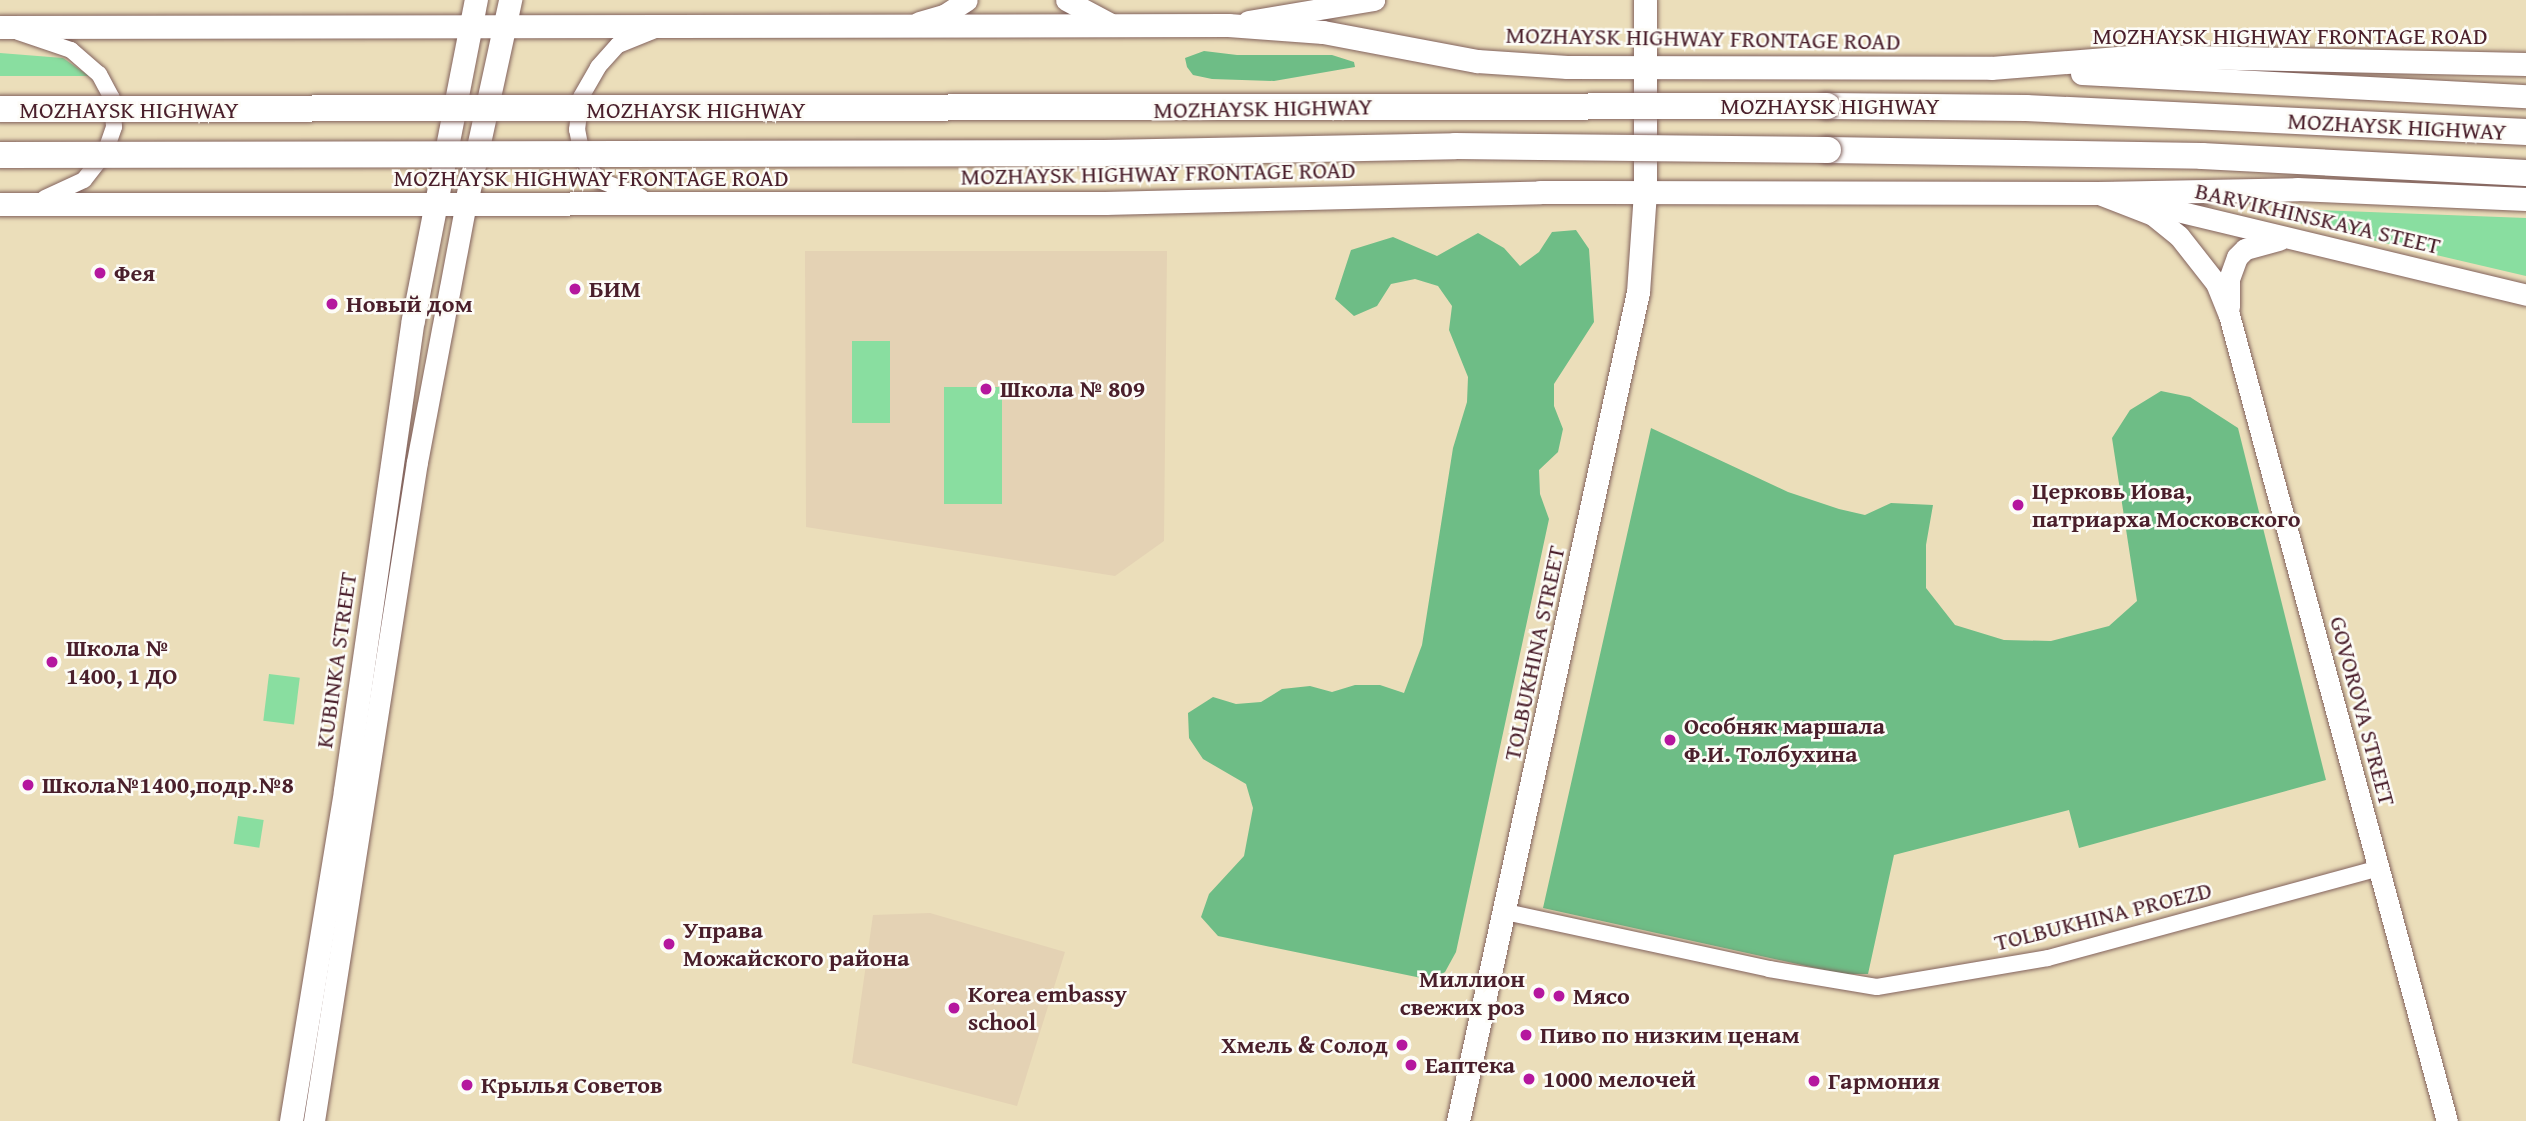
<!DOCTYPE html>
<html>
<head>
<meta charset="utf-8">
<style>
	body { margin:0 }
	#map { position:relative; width:2526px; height:1121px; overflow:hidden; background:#ebdeba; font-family:"Gentium Book Plus",serif }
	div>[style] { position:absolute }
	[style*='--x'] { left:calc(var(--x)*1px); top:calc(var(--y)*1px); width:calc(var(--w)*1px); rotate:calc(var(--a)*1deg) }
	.built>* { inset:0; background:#e4d2b4 }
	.green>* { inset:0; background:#89dea0; transform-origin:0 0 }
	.forest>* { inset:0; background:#6ebd86 }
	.roads { filter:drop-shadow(0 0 2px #82625d) drop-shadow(0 0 2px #82625d) }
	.minor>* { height:16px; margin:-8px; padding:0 8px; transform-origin:8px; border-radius:8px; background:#fff }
	.tertiary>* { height:21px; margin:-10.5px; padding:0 10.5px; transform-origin:10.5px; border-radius:10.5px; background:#fff }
	.secondary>* { height:23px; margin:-11.5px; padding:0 11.5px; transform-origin:11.5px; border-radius:11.5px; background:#fff }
	.primary>* { height:26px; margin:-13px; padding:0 13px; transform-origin:13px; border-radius:13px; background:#fff }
	.bridges { filter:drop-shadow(0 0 2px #82625d) drop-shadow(0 0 2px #82625d) }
	.primary-bridge>* { height:26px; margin:-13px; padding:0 13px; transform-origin:13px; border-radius:13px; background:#fff }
	.dots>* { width:19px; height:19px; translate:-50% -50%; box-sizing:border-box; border:4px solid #fdfcf7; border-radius:50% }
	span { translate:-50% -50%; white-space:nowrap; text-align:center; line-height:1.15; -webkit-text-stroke:5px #fdfcf7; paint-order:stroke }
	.street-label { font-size:24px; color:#4a1f2b }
	.poi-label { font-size:24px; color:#4a1f2b; font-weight:700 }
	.left { translate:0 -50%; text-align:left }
	.right { translate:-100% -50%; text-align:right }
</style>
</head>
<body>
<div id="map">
	<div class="built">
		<div style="clip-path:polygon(805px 251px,1167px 251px,1164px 541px,1115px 576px,806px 527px)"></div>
		<div style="clip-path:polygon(930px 913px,1065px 952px,1017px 1106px,852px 1063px,873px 915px)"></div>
	</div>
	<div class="green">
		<div style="clip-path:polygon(0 53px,63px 58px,89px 76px,0 76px)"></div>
		<div style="clip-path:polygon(2291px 209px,2526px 218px,2526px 276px,2282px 219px)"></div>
		<div style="left:852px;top:341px;width:38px;height:82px"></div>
		<div style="left:944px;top:387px;width:58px;height:117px"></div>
		<div style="left:269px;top:674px;width:31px;height:47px;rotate:7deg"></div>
		<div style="left:238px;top:816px;width:26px;height:28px;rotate:9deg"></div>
	</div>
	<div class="forest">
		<div style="clip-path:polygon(1204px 51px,1237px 55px,1332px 55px,1354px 62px,1355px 67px,1274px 81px,1212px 79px,1193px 75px,1187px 67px,1185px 58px)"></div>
		<div style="clip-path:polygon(1576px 230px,1589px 249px,1594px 322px,1554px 384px,1554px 406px,1563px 429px,1558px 452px,1539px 470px,1540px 494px,1549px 519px,1456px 952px,1445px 972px,1431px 980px,1218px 936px,1201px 917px,1209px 894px,1244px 856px,1253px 808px,1246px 784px,1203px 759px,1189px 738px,1188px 713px,1213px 697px,1236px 704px,1261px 702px,1282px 689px,1310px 686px,1332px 692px,1355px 685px,1380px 685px,1404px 693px,1422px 645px,1453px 448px,1467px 402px,1468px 377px,1449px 330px,1452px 306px,1438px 286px,1415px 279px,1391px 284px,1377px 306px,1354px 316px,1335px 299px,1351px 250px,1393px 237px,1437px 256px,1478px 233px,1504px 248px,1520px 266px,1539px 252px,1552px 232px)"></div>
		<div style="clip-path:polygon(2161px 391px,2190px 397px,2238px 428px,2326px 780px,2079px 848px,2069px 810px,1894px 855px,1868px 974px,1843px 974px,1543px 908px,1651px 428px,1788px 492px,1839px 509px,1865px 515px,1891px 503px,1933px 505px,1926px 545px,1926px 588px,1955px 625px,2004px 640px,2051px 641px,2109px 626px,2137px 601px,2112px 438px,2130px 410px)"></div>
	</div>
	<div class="roads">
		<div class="minor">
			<div style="--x:18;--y:32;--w:56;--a:18.8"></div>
			<div style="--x:71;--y:50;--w:37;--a:41"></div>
			<div style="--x:99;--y:74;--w:27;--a:62"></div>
			<div style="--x:112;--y:98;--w:29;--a:86"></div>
			<div style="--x:114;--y:127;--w:28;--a:109"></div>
			<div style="--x:105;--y:153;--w:34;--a:128"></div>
			<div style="--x:84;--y:180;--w:43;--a:155.2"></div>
			<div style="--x:641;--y:197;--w:45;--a:-158"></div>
			<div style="--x:599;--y:180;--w:26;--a:-129"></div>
			<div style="--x:583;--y:160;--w:31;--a:-101"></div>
			<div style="--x:577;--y:130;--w:33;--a:-83"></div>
			<div style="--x:581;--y:97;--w:34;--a:-60"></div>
			<div style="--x:598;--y:67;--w:30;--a:-48"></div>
			<div style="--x:618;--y:45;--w:38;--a:-22"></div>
			<div style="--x:1506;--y:912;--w:269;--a:12.2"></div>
			<div style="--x:1769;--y:969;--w:109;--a:9.5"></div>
			<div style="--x:1877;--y:987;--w:173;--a:-9.6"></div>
			<div style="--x:2048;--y:958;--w:343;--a:-15.2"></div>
		</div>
		<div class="tertiary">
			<div style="--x:1066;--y:0;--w:49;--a:28.1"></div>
			<div style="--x:1248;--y:21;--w:128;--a:-9.5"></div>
			<div style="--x:919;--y:22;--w:26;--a:-16"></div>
			<div style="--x:944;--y:15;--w:27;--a:-33"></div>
			<div style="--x:2099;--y:194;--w:58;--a:21.3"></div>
			<div style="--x:2153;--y:215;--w:33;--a:39"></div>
			<div style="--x:2179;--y:236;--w:60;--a:51.8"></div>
			<div style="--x:2216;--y:283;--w:35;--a:68"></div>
			<div style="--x:2229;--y:315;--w:835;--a:74.87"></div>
			<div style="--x:2144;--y:203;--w:393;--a:13.5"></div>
			<div style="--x:2229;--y:307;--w:28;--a:-90"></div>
			<div style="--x:2229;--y:279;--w:23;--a:-70"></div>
			<div style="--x:2237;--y:257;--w:11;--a:-45"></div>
			<div style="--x:2245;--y:249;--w:35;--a:-15"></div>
			<div style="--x:314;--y:1121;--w:667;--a:-81.12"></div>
			<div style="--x:417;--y:462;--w:259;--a:-79.3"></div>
		</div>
		<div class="secondary">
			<div style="--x:0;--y:27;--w:1228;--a:-0.09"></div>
			<div style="--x:1228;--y:25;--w:95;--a:4.2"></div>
			<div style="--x:1323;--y:32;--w:157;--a:10.7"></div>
			<div style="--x:1477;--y:61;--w:90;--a:3.8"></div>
			<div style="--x:1567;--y:67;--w:424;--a:0.1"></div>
			<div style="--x:1991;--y:68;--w:152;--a:-4.5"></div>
			<div style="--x:2143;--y:56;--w:383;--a:1.2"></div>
			<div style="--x:2082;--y:73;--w:445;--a:3"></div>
			<div style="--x:0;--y:204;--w:1105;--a:-0.05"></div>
			<div style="--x:1105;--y:203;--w:435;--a:-1.4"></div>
			<div style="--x:1540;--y:192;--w:557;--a:0.1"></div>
			<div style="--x:2097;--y:193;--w:200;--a:-1.1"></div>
			<div style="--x:2297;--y:189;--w:229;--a:2.5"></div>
			<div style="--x:465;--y:207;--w:212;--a:-77.7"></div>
			<div style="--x:291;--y:1121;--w:335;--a:-80.7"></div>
			<div style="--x:345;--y:790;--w:475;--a:-81.8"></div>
			<div style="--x:413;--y:320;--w:326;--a:-78.9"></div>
			<div style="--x:1458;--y:1121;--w:848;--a:-77.75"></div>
			<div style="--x:1638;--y:292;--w:99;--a:-86"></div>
			<div style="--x:1645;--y:193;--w:193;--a:-90"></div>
		</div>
		<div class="primary">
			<div style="--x:1827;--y:106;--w:199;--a:0.6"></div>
			<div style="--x:2026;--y:108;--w:501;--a:2.75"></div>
			<div style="--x:1828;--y:150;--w:374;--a:0.9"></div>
			<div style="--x:2202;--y:156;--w:324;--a:3"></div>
		</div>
	</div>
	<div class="bridges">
		<div class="primary-bridge">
			<div style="--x:0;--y:109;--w:1827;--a:-0.09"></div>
			<div style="--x:0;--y:155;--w:1104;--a:-0.1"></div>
			<div style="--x:1104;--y:153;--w:351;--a:-1.1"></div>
			<div style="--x:1455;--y:146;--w:373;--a:0.6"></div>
		</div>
	</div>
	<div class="dots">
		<div style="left:100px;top:273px;background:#b5179e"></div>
		<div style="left:575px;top:289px;background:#b5179e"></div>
		<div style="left:332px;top:304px;background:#b5179e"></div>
		<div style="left:986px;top:389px;background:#b5179e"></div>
		<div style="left:2018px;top:505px;background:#b5179e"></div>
		<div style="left:52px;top:662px;background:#b5179e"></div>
		<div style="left:1670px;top:740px;background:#b5179e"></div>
		<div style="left:28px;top:785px;background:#b5179e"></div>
		<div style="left:669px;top:944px;background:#b5179e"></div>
		<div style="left:1539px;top:993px;background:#b5179e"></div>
		<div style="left:1559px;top:996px;background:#b5179e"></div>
		<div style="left:954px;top:1008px;background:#b5179e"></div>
		<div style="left:1526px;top:1035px;background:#b5179e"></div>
		<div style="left:1402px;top:1045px;background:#b5179e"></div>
		<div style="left:1411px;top:1065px;background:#b5179e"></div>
		<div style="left:1529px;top:1079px;background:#b5179e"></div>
		<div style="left:1814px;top:1081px;background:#b5179e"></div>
		<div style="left:467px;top:1085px;background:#b5179e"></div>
	</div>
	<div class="street-label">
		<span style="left:2290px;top:36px">MOZHAYSK HIGHWAY FRONTAGE ROAD</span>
		<span style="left:1703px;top:38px;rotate:1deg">MOZHAYSK HIGHWAY FRONTAGE ROAD</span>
		<span style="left:1830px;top:106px">MOZHAYSK HIGHWAY</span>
		<span style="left:1263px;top:108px;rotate:-1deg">MOZHAYSK HIGHWAY</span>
		<span style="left:129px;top:110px">MOZHAYSK HIGHWAY</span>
		<span style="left:696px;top:110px">MOZHAYSK HIGHWAY</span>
		<span style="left:2397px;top:126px;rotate:3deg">MOZHAYSK HIGHWAY</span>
		<span style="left:1158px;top:173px;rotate:-1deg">MOZHAYSK HIGHWAY FRONTAGE ROAD</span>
		<span style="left:591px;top:178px">MOZHAYSK HIGHWAY FRONTAGE ROAD</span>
		<span style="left:2318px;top:218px;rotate:13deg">BARVIKHINSKAYA STEET</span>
		<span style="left:1534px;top:653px;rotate:-78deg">TOLBUKHINA STREET</span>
		<span style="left:336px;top:660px;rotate:-82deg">KUBINKA STREET</span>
		<span style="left:2363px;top:711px;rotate:75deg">GOVOROVA STREET</span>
		<span style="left:2103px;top:916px;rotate:-14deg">TOLBUKHINA PROEZD</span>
	</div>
	<div class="poi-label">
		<span class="left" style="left:114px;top:273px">Фея</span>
		<span class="left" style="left:589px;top:289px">БИМ</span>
		<span class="left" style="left:346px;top:304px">Новый дом</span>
		<span class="left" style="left:1000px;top:389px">Школа № 809</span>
		<span class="left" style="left:2032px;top:505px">Церковь Иова,<br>патриарха Московского</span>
		<span class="left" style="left:66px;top:662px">Школа №<br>1400, 1 ДО</span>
		<span class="left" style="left:1684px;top:740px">Особняк маршала<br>Ф.И. Толбухина</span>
		<span class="left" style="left:42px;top:785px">Школа№1400,подр.№8</span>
		<span class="left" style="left:683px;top:944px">Управа<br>Можайского района</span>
		<span class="right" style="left:1525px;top:993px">Миллион<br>свежих роз</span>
		<span class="left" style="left:968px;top:1008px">Korea embassy<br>school</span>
		<span class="left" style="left:1573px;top:996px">Мясо</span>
		<span class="left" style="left:1540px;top:1035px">Пиво по низким ценам</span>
		<span class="right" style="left:1388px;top:1045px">Хмель &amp; Солод</span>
		<span class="left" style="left:1425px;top:1065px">Еаптека</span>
		<span class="left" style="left:1543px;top:1079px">1000 мелочей</span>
		<span class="left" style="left:1828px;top:1081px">Гармония</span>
		<span class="left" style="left:481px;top:1085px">Крылья Советов</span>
	</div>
</div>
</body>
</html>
